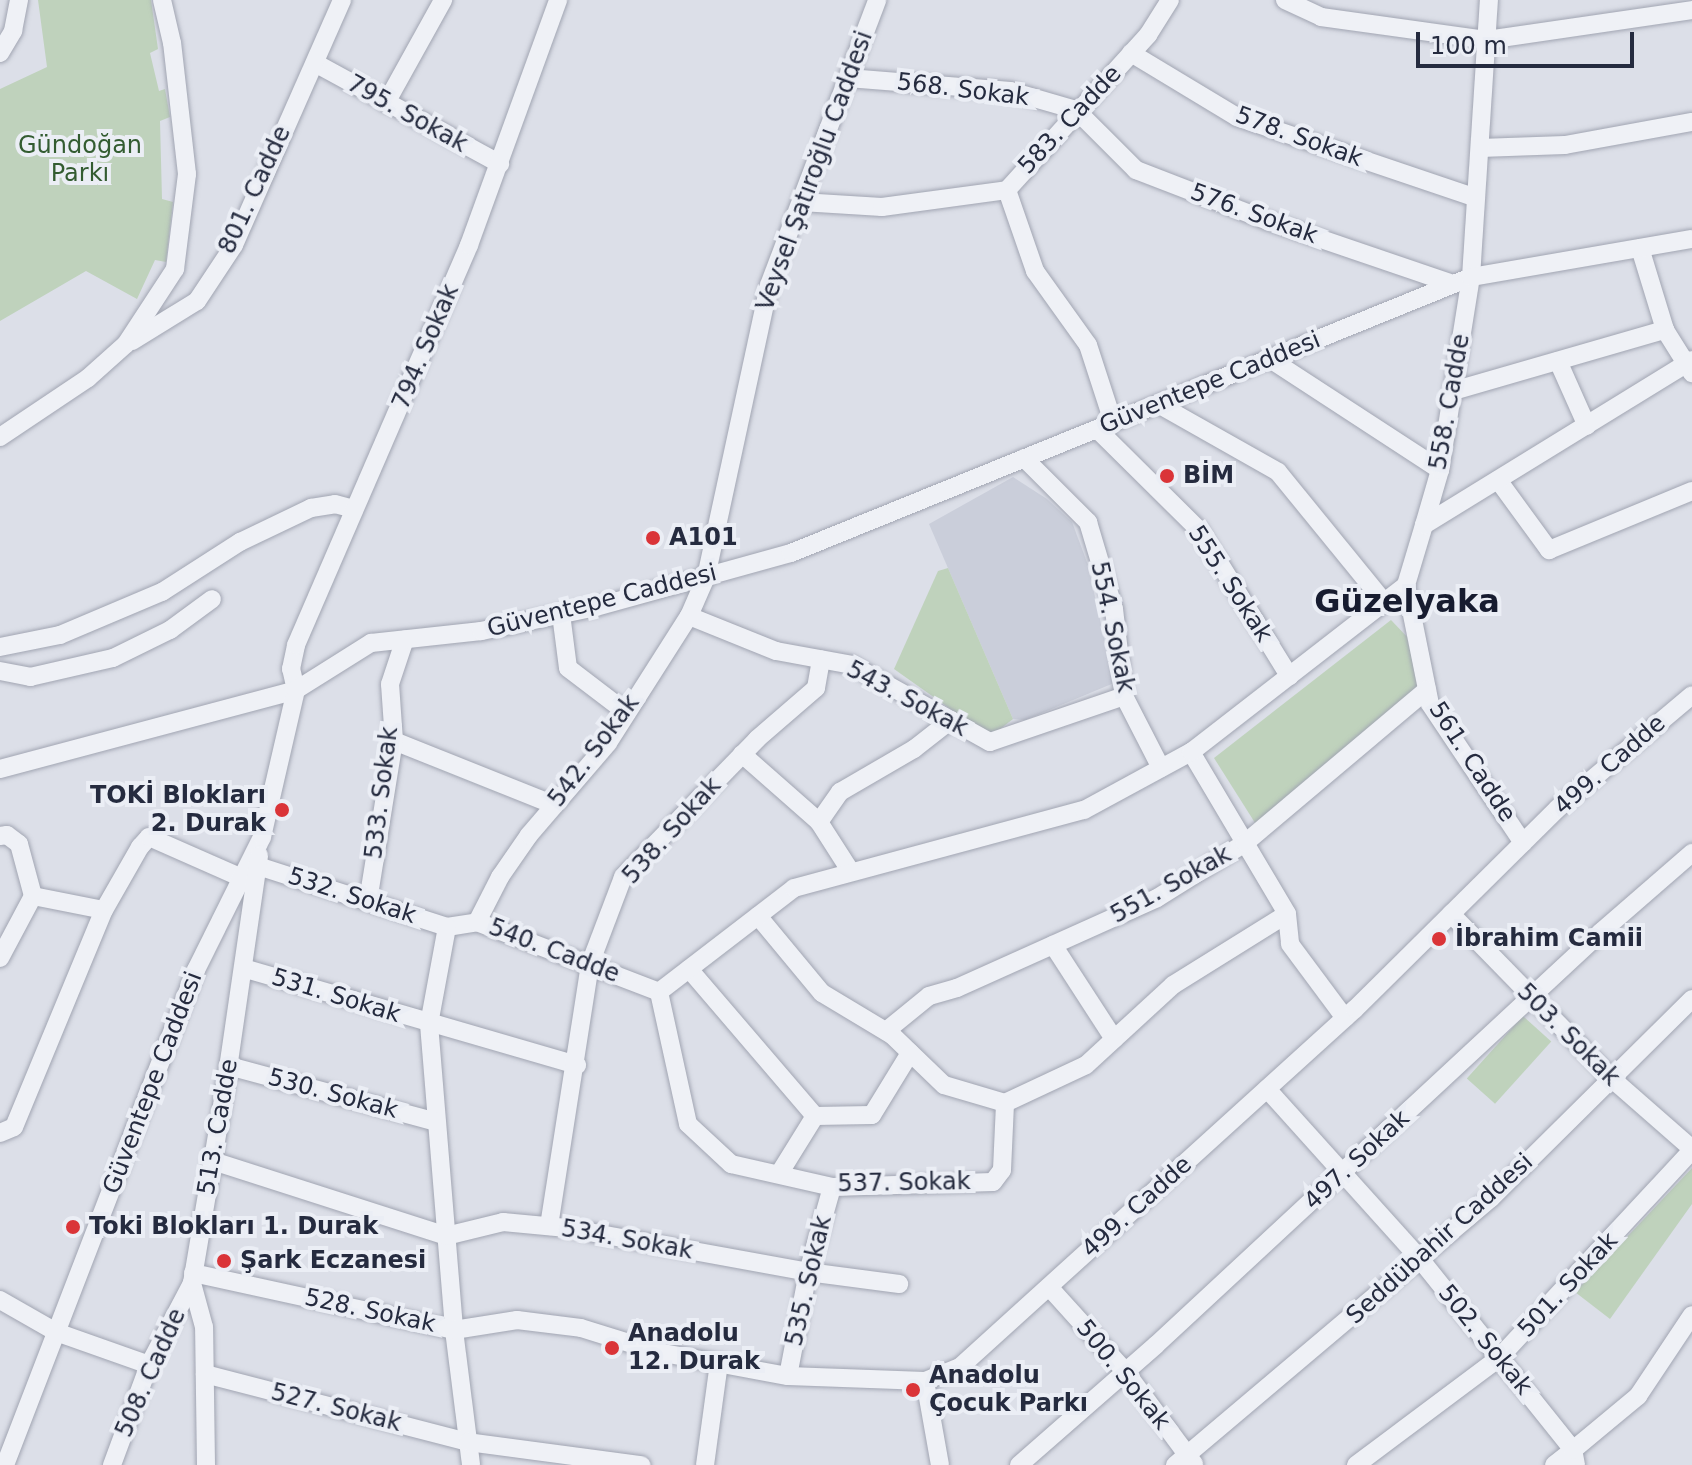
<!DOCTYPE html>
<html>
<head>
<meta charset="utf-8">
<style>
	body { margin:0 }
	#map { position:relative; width:1692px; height:1465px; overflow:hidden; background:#dcdfe8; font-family:"DejaVu Sans",sans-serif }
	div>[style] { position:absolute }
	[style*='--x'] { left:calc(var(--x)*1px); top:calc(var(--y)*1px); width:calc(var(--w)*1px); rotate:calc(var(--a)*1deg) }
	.built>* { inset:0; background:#caceda }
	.green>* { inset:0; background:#bfd2bc; transform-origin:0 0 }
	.roads { filter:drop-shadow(0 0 2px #a1a5b2) drop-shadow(0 0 2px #a1a5b2) }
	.minor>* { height:18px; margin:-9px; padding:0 9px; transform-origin:9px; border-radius:9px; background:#eff1f6 }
	.dots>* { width:22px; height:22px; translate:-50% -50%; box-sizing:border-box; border:4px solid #ebeef5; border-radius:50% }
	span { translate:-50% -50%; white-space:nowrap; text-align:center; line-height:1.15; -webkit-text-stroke:8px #ebeef5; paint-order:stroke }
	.street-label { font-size:24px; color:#252b3f }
	.park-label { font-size:24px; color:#335c31 }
	.poi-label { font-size:24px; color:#252b3f; font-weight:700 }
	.left { translate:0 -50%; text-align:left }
	.right { translate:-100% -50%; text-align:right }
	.district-label { font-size:32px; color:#171c30; font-weight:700 }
	.scale { position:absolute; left:1416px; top:32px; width:218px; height:36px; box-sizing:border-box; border:4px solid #252b3f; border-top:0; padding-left:10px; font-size:24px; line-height:28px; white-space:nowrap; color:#252b3f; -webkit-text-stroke:6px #ebeef5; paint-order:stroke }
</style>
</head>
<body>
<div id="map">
	<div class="built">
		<div style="clip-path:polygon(1013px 477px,1047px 499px,1072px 522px,1088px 565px,1114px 683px,1025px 720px,1013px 719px,929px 524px)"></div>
	</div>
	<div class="green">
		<div style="clip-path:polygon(38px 0,151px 0,158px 49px,150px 53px,159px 91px,165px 89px,170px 117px,160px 121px,162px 199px,173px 202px,166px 262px,155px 260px,137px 299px,86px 271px,0 321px,0 89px,47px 67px)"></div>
		<div style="clip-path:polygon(948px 568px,1013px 719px,990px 737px,894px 669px,938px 571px)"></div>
		<div style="clip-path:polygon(1391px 620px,1412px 642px,1418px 691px,1257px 826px,1214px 758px)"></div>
		<div style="left:1523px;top:1016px;width:38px;height:84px;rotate:42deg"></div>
		<div style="clip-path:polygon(1692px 1168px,1692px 1204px,1610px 1319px,1575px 1292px)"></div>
	</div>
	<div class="roads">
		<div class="minor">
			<div style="--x:1285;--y:0;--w:40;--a:25"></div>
			<div style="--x:1321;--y:17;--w:168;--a:7.9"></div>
			<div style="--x:1487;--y:40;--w:207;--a:-8.3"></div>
			<div style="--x:0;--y:53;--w:26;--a:-59"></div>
			<div style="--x:13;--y:31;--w:32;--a:-79"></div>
			<div style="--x:1131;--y:53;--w:124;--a:31.1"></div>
			<div style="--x:1237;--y:117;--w:252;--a:18.7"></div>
			<div style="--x:315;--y:63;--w:211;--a:28.6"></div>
			<div style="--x:848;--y:78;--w:163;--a:4.6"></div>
			<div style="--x:1010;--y:91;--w:69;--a:16.1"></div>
			<div style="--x:1076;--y:110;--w:85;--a:45"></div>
			<div style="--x:1136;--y:170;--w:142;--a:21.1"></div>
			<div style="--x:1268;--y:221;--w:195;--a:18.8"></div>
			<div style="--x:386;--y:103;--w:118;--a:-61"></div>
			<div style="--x:1480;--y:148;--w:85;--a:-2"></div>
			<div style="--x:1565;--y:145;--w:129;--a:-10.3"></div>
			<div style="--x:1007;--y:190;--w:86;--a:70.9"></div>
			<div style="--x:1035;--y:271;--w:91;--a:54.4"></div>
			<div style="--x:1088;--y:345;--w:81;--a:72"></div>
			<div style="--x:801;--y:202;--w:81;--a:3.5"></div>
			<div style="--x:882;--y:207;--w:126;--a:-7.7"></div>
			<div style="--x:1007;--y:190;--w:210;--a:-47.7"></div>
			<div style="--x:1148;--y:35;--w:41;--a:-57.8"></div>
			<div style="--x:1640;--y:248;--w:86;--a:73"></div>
			<div style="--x:1665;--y:330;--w:51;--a:57.9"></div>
			<div style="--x:132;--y:341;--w:76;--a:-31.6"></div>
			<div style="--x:197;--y:301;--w:67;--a:-56.5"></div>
			<div style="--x:234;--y:245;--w:268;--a:-66.2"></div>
			<div style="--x:1270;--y:359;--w:203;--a:33.1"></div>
			<div style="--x:1558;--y:361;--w:71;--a:66"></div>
			<div style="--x:1453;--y:391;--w:221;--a:-16.1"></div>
			<div style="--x:1158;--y:404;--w:138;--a:29.5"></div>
			<div style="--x:1278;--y:472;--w:168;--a:50.8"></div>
			<div style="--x:1097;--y:429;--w:144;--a:44.7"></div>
			<div style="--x:1199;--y:530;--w:172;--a:58.3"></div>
			<div style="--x:0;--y:437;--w:106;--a:-33.8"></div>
			<div style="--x:88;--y:378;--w:51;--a:-41.8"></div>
			<div style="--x:126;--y:344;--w:90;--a:-56.8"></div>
			<div style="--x:175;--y:269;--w:96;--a:-82.8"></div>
			<div style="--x:187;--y:174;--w:132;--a:-96.5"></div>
			<div style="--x:172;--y:43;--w:44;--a:-103.1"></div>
			<div style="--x:1024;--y:458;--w:91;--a:45"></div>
			<div style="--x:1088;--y:522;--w:91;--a:73.4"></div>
			<div style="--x:1114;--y:609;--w:88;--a:83.4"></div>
			<div style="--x:1124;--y:696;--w:81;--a:62.8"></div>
			<div style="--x:1498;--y:480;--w:87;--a:53.9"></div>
			<div style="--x:1549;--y:550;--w:155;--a:-22.4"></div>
			<div style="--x:1424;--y:525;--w:57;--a:-73.8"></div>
			<div style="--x:1440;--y:470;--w:195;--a:-80.9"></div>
			<div style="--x:1471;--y:277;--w:278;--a:-86.3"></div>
			<div style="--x:1406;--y:585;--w:121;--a:78.6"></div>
			<div style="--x:1430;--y:704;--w:167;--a:56.2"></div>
			<div style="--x:561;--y:614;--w:54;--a:82.6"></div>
			<div style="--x:568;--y:668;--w:74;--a:37.3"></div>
			<div style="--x:689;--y:616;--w:94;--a:21.9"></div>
			<div style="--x:776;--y:651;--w:77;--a:10.4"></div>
			<div style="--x:852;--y:665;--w:158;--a:29.2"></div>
			<div style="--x:990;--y:742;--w:142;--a:-18.9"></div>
			<div style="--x:0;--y:647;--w:61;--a:-11.3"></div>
			<div style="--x:60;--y:635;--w:111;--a:-22.9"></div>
			<div style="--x:162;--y:592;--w:93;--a:-32.7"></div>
			<div style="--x:240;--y:542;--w:79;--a:-25.6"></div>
			<div style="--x:311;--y:508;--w:24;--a:-9"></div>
			<div style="--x:335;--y:504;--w:20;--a:15"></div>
			<div style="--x:0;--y:671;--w:31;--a:11"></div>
			<div style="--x:30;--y:677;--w:85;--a:-12.9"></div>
			<div style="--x:113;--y:658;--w:64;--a:-26.2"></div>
			<div style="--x:170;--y:630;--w:52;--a:-36.4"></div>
			<div style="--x:394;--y:741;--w:172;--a:21.8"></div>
			<div style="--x:1191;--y:752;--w:188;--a:59.3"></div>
			<div style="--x:1287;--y:914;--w:30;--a:84"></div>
			<div style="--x:1290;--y:944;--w:92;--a:53.4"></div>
			<div style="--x:742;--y:754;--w:103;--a:41.4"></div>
			<div style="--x:819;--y:822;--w:59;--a:57.4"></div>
			<div style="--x:0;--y:769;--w:306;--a:-14.9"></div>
			<div style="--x:296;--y:690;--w:22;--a:-103"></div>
			<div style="--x:291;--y:669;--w:25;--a:-78"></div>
			<div style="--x:296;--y:645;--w:436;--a:-66.6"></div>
			<div style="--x:469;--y:245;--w:261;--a:-70"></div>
			<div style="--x:819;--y:822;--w:37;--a:-55"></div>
			<div style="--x:840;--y:792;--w:86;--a:-30.2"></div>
			<div style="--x:914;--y:749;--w:47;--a:-38.1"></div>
			<div style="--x:0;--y:836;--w:7;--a:-8"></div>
			<div style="--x:7;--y:835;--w:15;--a:37"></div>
			<div style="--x:19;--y:844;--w:54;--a:74.9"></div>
			<div style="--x:258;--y:866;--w:199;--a:17.9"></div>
			<div style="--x:447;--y:927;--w:30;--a:-9"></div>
			<div style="--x:477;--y:922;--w:195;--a:21"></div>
			<div style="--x:368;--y:901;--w:162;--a:-80.8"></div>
			<div style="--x:394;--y:741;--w:57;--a:-94"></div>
			<div style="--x:390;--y:684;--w:47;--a:-71.6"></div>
			<div style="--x:1451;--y:914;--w:229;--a:45.7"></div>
			<div style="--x:1611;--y:1078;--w:108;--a:41.2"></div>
			<div style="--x:758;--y:916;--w:100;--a:50.3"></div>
			<div style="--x:822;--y:993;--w:82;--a:31"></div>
			<div style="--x:892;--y:1035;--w:72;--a:43.9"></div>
			<div style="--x:944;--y:1085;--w:64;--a:16.4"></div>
			<div style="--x:477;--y:922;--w:51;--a:-62.9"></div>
			<div style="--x:500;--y:877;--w:51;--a:-55.4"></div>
			<div style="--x:529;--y:835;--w:121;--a:-49.3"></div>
			<div style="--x:608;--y:743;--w:151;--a:-57.5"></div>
			<div style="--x:689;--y:616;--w:43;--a:-66.4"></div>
			<div style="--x:706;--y:577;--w:299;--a:-77.8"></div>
			<div style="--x:769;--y:285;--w:305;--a:-69.2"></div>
			<div style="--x:447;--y:927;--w:99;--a:100.5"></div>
			<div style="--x:429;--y:1024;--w:307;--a:85.3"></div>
			<div style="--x:454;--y:1330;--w:136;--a:82.8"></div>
			<div style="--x:1053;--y:945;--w:112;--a:57"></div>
			<div style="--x:0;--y:958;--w:70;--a:-62"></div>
			<div style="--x:33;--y:896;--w:72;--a:11.2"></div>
			<div style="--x:104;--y:910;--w:73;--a:-60.3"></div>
			<div style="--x:140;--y:847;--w:13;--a:-48"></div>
			<div style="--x:149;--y:837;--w:102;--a:23.8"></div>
			<div style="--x:243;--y:968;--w:348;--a:16.2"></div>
			<div style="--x:689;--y:969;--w:194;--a:49.4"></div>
			<div style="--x:815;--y:1116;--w:57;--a:-1"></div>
			<div style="--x:872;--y:1115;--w:73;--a:-58.5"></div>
			<div style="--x:659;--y:992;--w:170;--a:-37.6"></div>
			<div style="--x:794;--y:888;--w:300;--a:-15.1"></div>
			<div style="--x:1084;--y:810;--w:122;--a:-28.5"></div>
			<div style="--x:1191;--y:752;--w:272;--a:-37.8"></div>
			<div style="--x:1406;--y:585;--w:63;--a:-73.3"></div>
			<div style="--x:1424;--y:525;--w:315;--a:-31.6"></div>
			<div style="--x:659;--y:992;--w:135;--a:77.6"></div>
			<div style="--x:688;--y:1124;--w:59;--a:42.9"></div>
			<div style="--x:731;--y:1164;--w:104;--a:12.8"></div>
			<div style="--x:832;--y:1187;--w:161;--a:-1.8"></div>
			<div style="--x:993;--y:1182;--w:15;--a:-53"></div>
			<div style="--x:1002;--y:1170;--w:67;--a:-87.4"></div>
			<div style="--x:1005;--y:1103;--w:89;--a:-25.1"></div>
			<div style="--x:1086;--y:1065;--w:118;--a:-42.6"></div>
			<div style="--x:1173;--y:985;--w:134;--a:-31.9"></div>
			<div style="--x:886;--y:1031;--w:55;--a:-39.1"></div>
			<div style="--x:929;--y:996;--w:29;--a:-16"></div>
			<div style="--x:957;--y:988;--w:219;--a:-24.2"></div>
			<div style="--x:1157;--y:898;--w:104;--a:-32"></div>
			<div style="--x:1245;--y:843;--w:238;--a:-40.1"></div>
			<div style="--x:229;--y:1066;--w:215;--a:15.1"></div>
			<div style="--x:1267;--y:1089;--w:229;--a:48"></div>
			<div style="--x:1420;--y:1259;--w:245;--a:51.3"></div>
			<div style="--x:1573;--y:1450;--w:24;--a:142"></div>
			<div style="--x:0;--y:1133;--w:15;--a:-23"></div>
			<div style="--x:14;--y:1127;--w:235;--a:-67.5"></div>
			<div style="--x:213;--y:1161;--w:245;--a:17.8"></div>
			<div style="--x:779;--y:1174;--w:68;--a:-58.2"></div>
			<div style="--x:549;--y:1226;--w:265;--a:-81.1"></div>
			<div style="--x:590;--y:964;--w:93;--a:-69.2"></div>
			<div style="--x:623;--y:877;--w:192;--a:-45.8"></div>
			<div style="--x:757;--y:739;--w:78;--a:-40.8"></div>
			<div style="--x:816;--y:688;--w:29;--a:-80"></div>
			<div style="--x:446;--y:1236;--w:59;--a:-13.8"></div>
			<div style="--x:503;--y:1222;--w:64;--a:5.4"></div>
			<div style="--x:567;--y:1228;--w:245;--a:10.3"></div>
			<div style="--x:808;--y:1272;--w:92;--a:7.5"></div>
			<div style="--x:193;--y:1273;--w:267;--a:12.3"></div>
			<div style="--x:454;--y:1330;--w:64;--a:-9"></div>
			<div style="--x:517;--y:1320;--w:64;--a:7.1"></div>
			<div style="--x:581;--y:1328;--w:81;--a:17.3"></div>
			<div style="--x:658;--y:1352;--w:132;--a:10.5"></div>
			<div style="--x:788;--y:1376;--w:137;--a:2.1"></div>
			<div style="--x:925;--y:1381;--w:38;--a:-22"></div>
			<div style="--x:960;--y:1367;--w:533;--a:-42.19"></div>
			<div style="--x:1355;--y:1009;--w:286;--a:-44.7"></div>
			<div style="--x:1558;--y:808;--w:175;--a:-40.1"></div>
			<div style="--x:1049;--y:1287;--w:113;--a:47.9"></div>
			<div style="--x:1125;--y:1371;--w:116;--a:53.4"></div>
			<div style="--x:0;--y:1300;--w:64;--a:29.7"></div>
			<div style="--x:56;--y:1332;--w:99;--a:19.5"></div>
			<div style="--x:205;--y:1374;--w:272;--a:14.5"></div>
			<div style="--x:468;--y:1442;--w:175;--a:7.6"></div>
			<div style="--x:788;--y:1376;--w:106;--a:-79.1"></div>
			<div style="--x:808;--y:1272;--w:88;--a:-74.2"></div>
			<div style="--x:925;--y:1381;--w:85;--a:79.9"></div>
			<div style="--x:5;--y:1465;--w:531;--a:-68.9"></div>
			<div style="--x:196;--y:970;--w:148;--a:-63.6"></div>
			<div style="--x:262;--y:837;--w:151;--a:-77"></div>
			<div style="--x:296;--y:690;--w:89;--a:-32.1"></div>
			<div style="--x:371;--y:643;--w:111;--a:-6.2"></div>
			<div style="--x:481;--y:631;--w:117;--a:-11.8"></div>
			<div style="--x:596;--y:607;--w:202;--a:-15.5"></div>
			<div style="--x:791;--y:553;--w:734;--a:-22.09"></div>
			<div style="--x:1471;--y:277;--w:224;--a:-9.8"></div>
			<div style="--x:112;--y:1465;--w:107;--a:-69.7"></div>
			<div style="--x:149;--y:1365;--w:93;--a:-62.3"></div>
			<div style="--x:206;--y:1465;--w:138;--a:-90.8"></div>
			<div style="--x:204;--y:1327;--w:46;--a:-105.3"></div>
			<div style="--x:192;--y:1283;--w:204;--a:-80.4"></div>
			<div style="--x:226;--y:1082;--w:229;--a:-81.7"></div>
			<div style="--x:705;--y:1465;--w:103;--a:-82.2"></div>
			<div style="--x:1019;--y:1465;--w:182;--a:-41.2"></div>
			<div style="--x:1156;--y:1345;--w:607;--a:-42.86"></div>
			<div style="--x:1601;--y:932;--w:121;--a:-41"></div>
			<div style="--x:1175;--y:1465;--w:414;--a:-40.2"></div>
			<div style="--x:1491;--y:1198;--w:283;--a:-44.7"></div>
			<div style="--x:1356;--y:1465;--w:179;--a:-36.8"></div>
			<div style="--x:1499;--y:1358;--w:284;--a:-47.1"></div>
			<div style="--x:1576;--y:1465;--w:15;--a:-101"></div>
			<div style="--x:1573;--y:1450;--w:85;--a:-39.7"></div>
			<div style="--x:1638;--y:1396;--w:97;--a:-56.3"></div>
		</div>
	</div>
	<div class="dots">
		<div style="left:1167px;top:476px;background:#da3438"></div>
		<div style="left:653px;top:538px;background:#da3438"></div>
		<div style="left:282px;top:810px;background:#da3438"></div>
		<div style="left:1439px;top:939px;background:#da3438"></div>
		<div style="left:73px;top:1227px;background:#da3438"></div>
		<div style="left:224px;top:1261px;background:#da3438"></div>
		<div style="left:612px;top:1348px;background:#da3438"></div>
		<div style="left:913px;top:1390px;background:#da3438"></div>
	</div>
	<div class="street-label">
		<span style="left:963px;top:90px;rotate:7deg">568. Sokak</span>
		<span style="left:407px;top:114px;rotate:29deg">795. Sokak</span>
		<span style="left:1070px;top:120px;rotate:-47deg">583. Cadde</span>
		<span style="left:1299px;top:137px;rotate:20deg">578. Sokak</span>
		<span style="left:815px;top:171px;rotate:-70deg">Veysel Şatıroğlu Caddesi</span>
		<span style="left:255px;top:190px;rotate:-65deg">801. Cadde</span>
		<span style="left:1254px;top:214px;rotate:20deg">576. Sokak</span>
		<span style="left:426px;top:347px;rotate:-67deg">794. Sokak</span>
		<span style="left:1210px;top:383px;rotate:-22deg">Güventepe Caddesi</span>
		<span style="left:1450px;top:402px;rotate:-80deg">558. Cadde</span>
		<span style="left:1230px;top:584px;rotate:57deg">555. Sokak</span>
		<span style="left:602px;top:601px;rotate:-14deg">Güventepe Caddesi</span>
		<span style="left:1112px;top:627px;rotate:78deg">554. Sokak</span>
		<span style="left:907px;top:699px;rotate:28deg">543. Sokak</span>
		<span style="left:594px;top:751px;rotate:-53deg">542. Sokak</span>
		<span style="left:1472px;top:762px;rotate:57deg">561. Cadde</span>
		<span style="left:1610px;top:765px;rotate:-41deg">499. Cadde</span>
		<span style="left:382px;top:793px;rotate:-83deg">533. Sokak</span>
		<span style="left:672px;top:831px;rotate:-48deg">538. Sokak</span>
		<span style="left:1171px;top:885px;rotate:-29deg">551. Sokak</span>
		<span style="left:352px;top:896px;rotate:18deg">532. Sokak</span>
		<span style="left:554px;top:951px;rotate:21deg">540. Cadde</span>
		<span style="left:336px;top:996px;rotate:17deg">531. Sokak</span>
		<span style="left:1568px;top:1035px;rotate:45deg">503. Sokak</span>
		<span style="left:153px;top:1083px;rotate:-69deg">Güventepe Caddesi</span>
		<span style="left:333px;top:1094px;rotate:15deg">530. Sokak</span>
		<span style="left:218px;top:1127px;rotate:-80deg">513. Cadde</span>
		<span style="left:1357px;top:1160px;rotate:-43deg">497. Sokak</span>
		<span style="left:904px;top:1183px;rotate:-1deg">537. Sokak</span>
		<span style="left:1137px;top:1207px;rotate:-42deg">499. Cadde</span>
		<span style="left:1440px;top:1239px;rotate:-42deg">Seddübahir Caddesi</span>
		<span style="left:627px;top:1240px;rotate:10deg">534. Sokak</span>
		<span style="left:809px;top:1281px;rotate:-77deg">535. Sokak</span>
		<span style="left:1568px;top:1285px;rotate:-47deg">501. Sokak</span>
		<span style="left:370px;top:1311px;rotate:12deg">528. Sokak</span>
		<span style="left:1485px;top:1340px;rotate:51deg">502. Sokak</span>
		<span style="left:151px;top:1373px;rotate:-66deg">508. Cadde</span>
		<span style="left:1123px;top:1375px;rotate:51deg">500. Sokak</span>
		<span style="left:336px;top:1408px;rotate:14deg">527. Sokak</span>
	</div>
	<div class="park-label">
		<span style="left:80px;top:160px">Gündoğan<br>Parkı</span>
	</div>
	<div class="poi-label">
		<span class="left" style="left:1183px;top:476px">BİM</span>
		<span class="left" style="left:669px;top:538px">A101</span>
		<span class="right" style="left:266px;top:810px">TOKİ Blokları<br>2. Durak</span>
		<span class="left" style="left:1455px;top:939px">İbrahim Camii</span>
		<span class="left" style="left:89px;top:1227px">Toki Blokları 1. Durak</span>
		<span class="left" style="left:240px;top:1261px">Şark Eczanesi</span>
		<span class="left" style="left:628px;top:1348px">Anadolu<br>12. Durak</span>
		<span class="left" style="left:929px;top:1390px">Anadolu<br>Çocuk Parkı</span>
	</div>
	<div class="district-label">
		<span style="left:1407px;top:601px">Güzelyaka</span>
	</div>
	<div class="scale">100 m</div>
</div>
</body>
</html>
